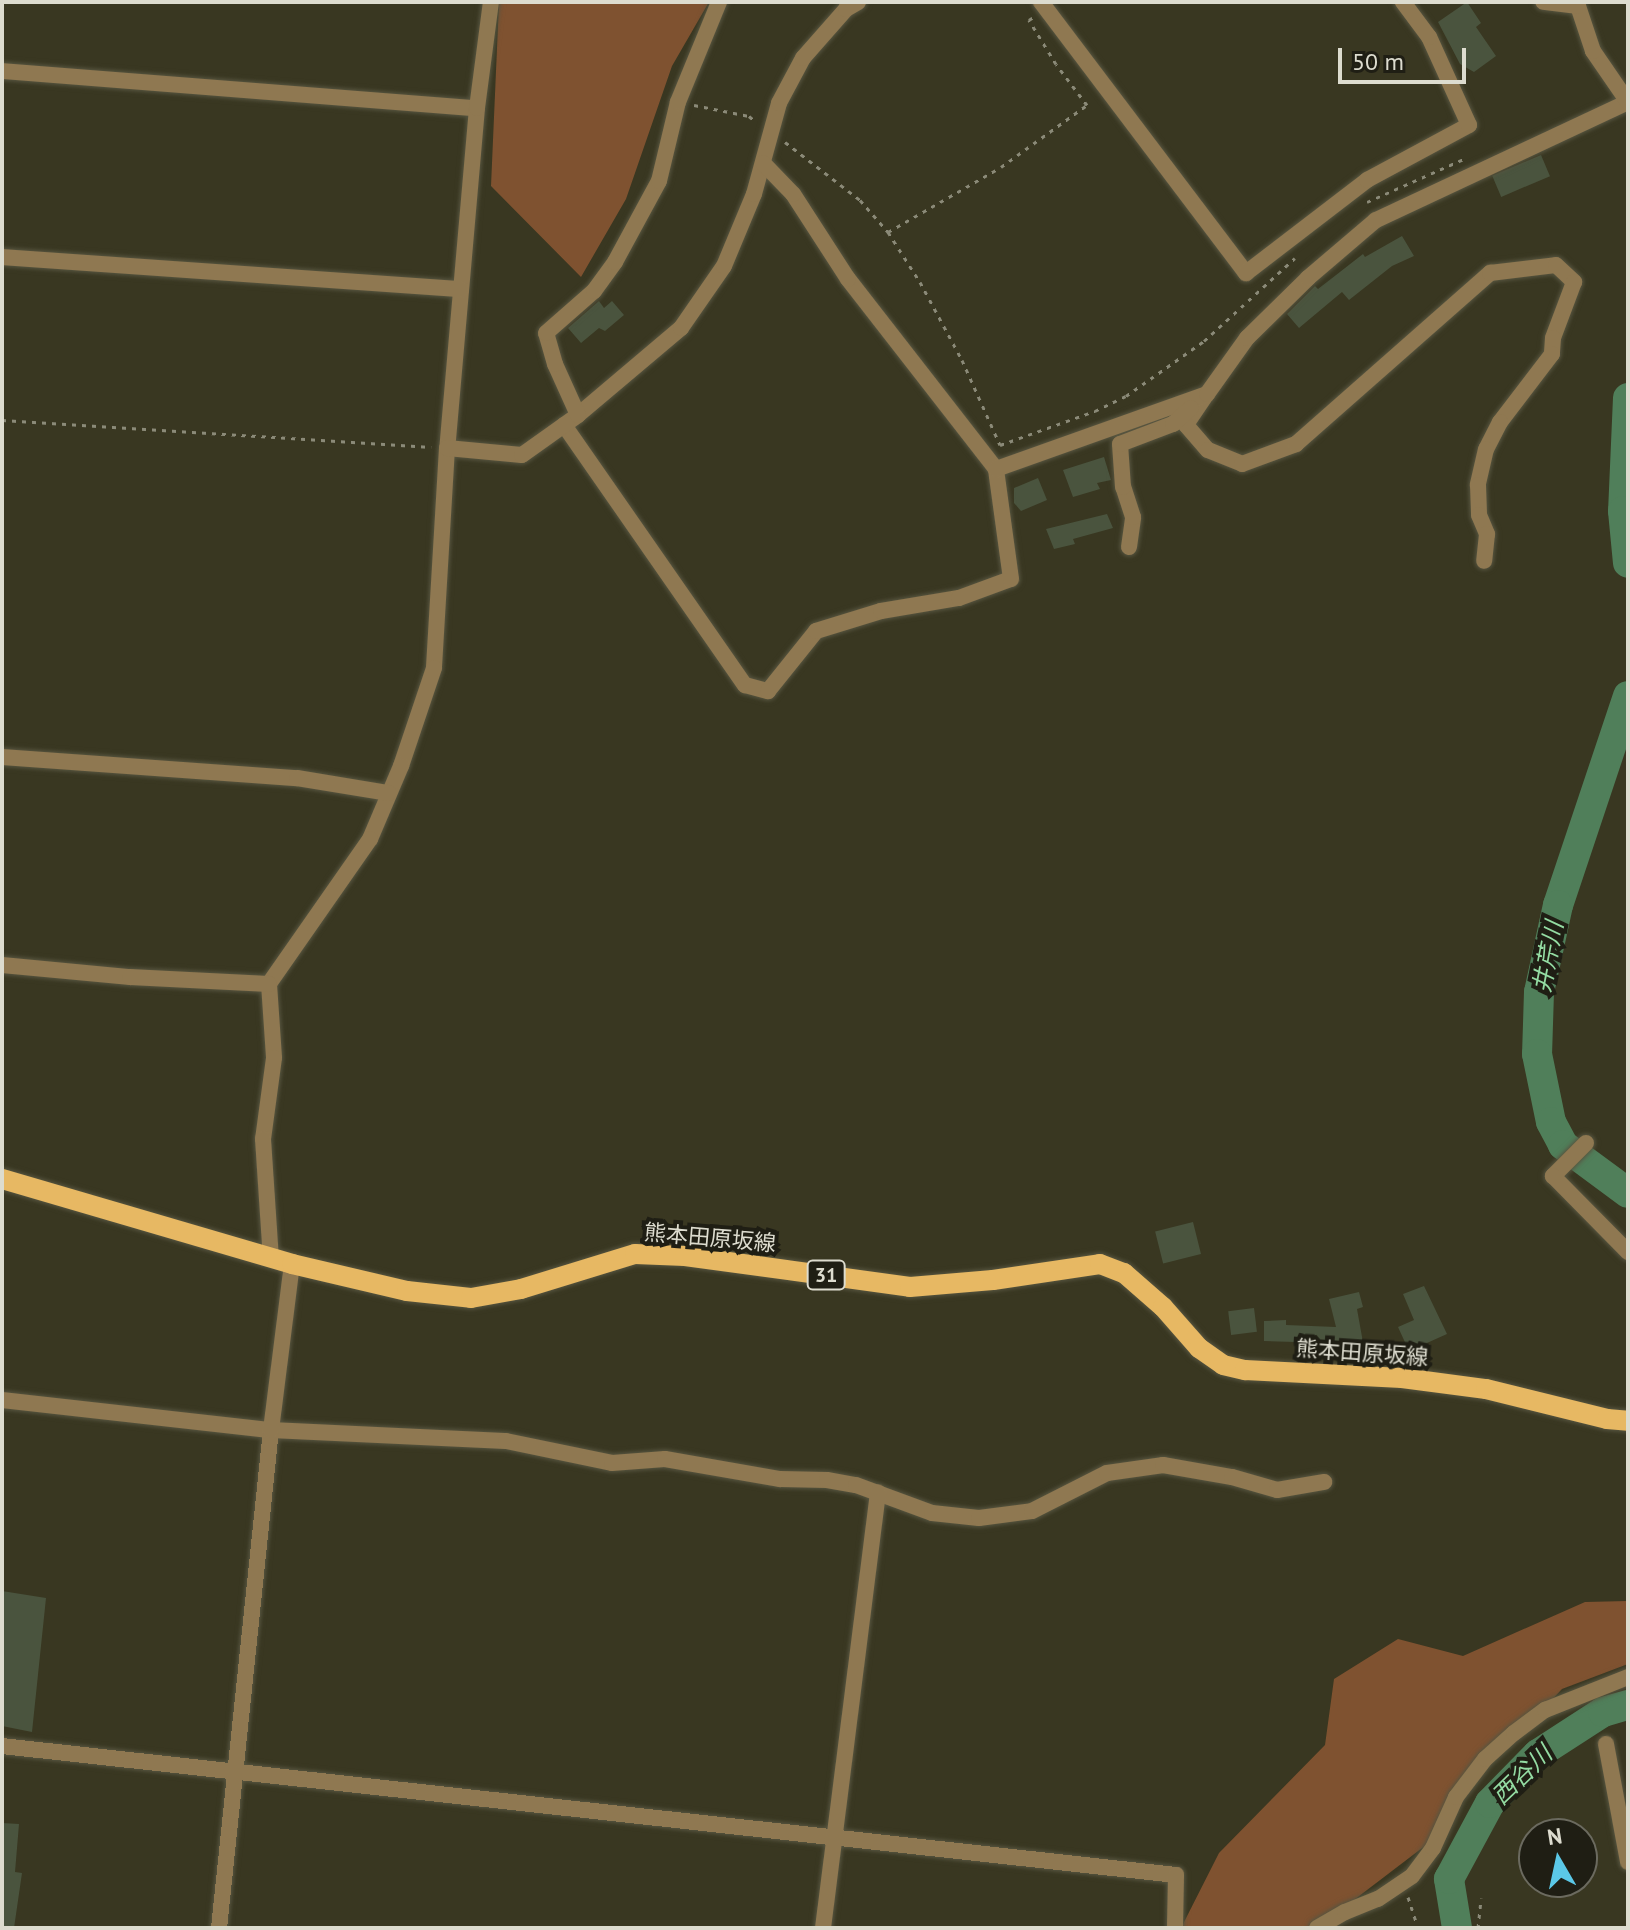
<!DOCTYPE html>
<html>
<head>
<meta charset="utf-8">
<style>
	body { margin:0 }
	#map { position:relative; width:1630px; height:1930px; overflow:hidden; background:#393721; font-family:"PT Sans","Noto Sans JP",sans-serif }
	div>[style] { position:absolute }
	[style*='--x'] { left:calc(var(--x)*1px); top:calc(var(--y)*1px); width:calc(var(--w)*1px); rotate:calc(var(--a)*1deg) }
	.forest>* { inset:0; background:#7f5230 }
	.river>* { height:30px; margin:-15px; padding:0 15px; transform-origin:15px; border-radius:15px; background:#507f5a }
	.building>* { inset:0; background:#4a543e; transform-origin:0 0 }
	.path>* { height:3px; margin-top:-1.5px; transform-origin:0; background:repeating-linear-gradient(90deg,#8b8a78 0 4px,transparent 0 10px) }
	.roads { filter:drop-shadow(0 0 2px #575540) drop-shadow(0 0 2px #575540) }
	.minor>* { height:16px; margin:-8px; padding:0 8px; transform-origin:8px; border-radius:8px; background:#8f7851 }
	.major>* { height:20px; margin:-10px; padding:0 10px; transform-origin:10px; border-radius:10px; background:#e7b863 }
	span { translate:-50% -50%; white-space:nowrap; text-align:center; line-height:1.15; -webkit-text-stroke:8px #1f1e14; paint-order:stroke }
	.shield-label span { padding:2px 6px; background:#1f1e14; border:2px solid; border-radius:6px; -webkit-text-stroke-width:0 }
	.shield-label { font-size:20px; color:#dddccf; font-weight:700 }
	.street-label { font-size:22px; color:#dddccf }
	.water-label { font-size:24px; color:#94dca3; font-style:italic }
	.frame { position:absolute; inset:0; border:4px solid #dddccf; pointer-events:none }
	.north { position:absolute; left:1518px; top:1818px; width:80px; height:80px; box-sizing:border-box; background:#1f1e14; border:2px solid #6b6a5f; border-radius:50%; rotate:351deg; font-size:22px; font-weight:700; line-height:32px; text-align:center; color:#dddccf }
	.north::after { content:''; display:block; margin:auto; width:28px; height:36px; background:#5bc8e7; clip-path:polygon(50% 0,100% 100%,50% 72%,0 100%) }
	.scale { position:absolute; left:1338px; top:48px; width:128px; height:36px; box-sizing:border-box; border:4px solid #dddccf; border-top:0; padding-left:10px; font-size:24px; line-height:28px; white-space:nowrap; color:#dddccf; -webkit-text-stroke:6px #1f1e14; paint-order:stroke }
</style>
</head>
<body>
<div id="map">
	<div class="forest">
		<div style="clip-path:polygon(499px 2px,709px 2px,672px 66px,626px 199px,581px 277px,491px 186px)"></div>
		<div style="clip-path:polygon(1628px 1601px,1628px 1664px,1562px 1689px,1461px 1795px,1430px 1842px,1329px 1919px,1325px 1928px,1181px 1928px,1219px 1853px,1325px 1745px,1334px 1679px,1398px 1639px,1463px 1656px,1585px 1602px)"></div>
	</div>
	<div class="river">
		<div style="--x:1628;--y:398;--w:113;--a:92.5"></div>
		<div style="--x:1623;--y:511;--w:52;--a:84.5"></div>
		<div style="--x:1628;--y:696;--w:220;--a:108.5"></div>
		<div style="--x:1558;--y:905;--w:89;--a:102.3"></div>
		<div style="--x:1539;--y:992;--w:62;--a:91.8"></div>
		<div style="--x:1537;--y:1054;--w:69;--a:78.4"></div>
		<div style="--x:1551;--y:1122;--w:26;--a:62"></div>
		<div style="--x:1563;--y:1145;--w:81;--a:36.4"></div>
		<div style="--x:1457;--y:1928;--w:50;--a:-99.3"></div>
		<div style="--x:1449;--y:1879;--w:86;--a:-61.7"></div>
		<div style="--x:1490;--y:1803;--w:69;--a:-45.6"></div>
		<div style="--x:1538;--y:1754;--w:77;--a:-32.9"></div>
		<div style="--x:1603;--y:1712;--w:26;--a:-16"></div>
	</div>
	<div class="building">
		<div style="clip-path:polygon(1467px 2px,1481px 23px,1476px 27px,1496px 56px,1474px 72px,1460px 64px,1438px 22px)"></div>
		<div style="left:1541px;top:155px;width:23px;height:53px;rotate:67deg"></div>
		<div style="clip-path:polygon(1402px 236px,1414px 256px,1392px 266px,1349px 300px,1342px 292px,1299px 328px,1287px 314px,1315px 286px,1318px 289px,1363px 254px,1365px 257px)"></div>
		<div style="clip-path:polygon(599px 301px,604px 308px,612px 301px,624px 315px,605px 331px,599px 328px,581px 343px,568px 328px)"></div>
		<div style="clip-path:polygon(1104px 457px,1111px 480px,1097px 483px,1100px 489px,1073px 497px,1063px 470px)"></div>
		<div style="clip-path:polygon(1038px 478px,1047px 500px,1021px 511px,1014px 503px,1014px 488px)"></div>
		<div style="clip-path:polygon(1107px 514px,1113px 528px,1073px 539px,1075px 544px,1054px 549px,1046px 529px)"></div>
		<div style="left:1193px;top:1222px;width:33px;height:39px;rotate:76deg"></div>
		<div style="clip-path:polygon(1424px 1286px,1447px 1334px,1409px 1351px,1398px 1327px,1414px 1320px,1403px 1294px)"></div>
		<div style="clip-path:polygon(1359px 1292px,1363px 1307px,1357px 1309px,1364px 1348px,1331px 1354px,1329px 1343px,1264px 1341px,1264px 1321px,1286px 1320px,1286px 1325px,1336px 1327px,1329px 1299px)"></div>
		<div style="left:1254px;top:1308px;width:24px;height:26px;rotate:83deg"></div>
		<div style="clip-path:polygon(2px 1591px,46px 1598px,32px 1732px,2px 1726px)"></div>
		<div style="clip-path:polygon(2px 1823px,19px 1824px,15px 1872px,22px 1873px,14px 1928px,2px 1928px)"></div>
	</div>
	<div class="path">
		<div style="--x:694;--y:105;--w:56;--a:11.3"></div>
		<div style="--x:749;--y:116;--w:9;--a:41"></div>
		<div style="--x:785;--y:142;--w:95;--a:37.7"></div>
		<div style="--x:860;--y:200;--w:43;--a:48.8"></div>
		<div style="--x:888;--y:232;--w:59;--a:57.4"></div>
		<div style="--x:920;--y:282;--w:89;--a:61.7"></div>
		<div style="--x:962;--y:360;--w:93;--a:65.9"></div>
		<div style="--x:1000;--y:445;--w:101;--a:-19.7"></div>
		<div style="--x:1095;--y:411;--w:34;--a:-26"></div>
		<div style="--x:1126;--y:396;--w:95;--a:-35.2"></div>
		<div style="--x:1204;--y:341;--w:123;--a:-42.4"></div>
		<div style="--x:1367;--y:202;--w:108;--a:-24"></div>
		<div style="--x:888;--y:232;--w:130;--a:-29.9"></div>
		<div style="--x:1001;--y:167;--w:106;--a:-35.8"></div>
		<div style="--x:1087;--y:105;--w:51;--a:-127.1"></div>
		<div style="--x:1056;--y:64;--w:52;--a:-121.5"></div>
		<div style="--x:1029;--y:20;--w:4;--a:-34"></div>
		<div style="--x:2;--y:420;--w:430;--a:3.6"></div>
		<div style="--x:1408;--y:1897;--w:33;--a:72"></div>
		<div style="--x:1478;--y:1928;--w:30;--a:-84"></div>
	</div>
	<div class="roads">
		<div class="minor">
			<div style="--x:1041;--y:2;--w:340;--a:52.9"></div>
			<div style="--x:1246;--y:273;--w:153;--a:-37.5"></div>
			<div style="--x:1367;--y:180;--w:116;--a:-28.3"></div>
			<div style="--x:1469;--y:125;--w:97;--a:-114.4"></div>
			<div style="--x:1429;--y:37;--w:44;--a:-126.6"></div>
			<div style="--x:2;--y:71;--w:476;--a:4.5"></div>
			<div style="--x:477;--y:108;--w:341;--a:95"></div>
			<div style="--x:447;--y:448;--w:220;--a:93.4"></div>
			<div style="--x:434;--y:668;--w:103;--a:108.6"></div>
			<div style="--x:401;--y:766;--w:79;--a:113"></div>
			<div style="--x:370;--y:839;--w:177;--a:124.9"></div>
			<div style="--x:269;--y:984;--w:74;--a:86.1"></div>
			<div style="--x:274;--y:1058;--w:82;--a:97.7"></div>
			<div style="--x:263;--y:1139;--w:119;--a:86.2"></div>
			<div style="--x:477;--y:108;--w:107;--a:-82.5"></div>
			<div style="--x:2;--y:257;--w:460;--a:4"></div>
			<div style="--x:1206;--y:395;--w:36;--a:124"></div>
			<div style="--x:1186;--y:425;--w:33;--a:49"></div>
			<div style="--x:1208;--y:450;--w:37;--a:22"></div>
			<div style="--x:1242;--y:464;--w:58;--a:-20.3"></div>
			<div style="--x:1296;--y:444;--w:259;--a:-41.4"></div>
			<div style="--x:1490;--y:273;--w:66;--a:-6.9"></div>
			<div style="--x:1556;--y:265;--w:25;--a:43"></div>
			<div style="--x:1574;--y:282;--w:60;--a:110.6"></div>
			<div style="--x:1553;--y:338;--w:16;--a:94"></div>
			<div style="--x:1552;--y:354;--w:86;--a:127.4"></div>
			<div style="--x:1500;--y:422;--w:30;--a:117"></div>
			<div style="--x:1486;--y:449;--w:37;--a:103"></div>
			<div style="--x:1478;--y:485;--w:30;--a:88"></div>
			<div style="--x:1479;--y:515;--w:21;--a:67"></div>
			<div style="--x:1487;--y:534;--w:27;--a:96"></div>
			<div style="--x:578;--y:415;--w:135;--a:-40.2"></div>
			<div style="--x:681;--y:328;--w:75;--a:-55.3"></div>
			<div style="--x:724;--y:266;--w:78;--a:-67.4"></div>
			<div style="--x:754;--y:194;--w:94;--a:-74.6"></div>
			<div style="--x:779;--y:103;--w:51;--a:-61.9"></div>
			<div style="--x:803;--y:58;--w:65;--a:-48.7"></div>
			<div style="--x:846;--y:9;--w:14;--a:-30"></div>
			<div style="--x:564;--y:425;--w:317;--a:55.2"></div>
			<div style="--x:745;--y:685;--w:24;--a:15"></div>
			<div style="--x:768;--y:691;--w:77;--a:-51.3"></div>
			<div style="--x:816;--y:631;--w:68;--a:-17.1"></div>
			<div style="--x:881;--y:611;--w:79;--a:-9.5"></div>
			<div style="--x:959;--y:598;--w:55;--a:-20.1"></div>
			<div style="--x:1011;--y:579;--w:111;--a:-97.8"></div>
			<div style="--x:996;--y:469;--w:241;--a:-127.9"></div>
			<div style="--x:848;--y:279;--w:101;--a:-122.9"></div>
			<div style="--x:793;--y:194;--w:43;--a:-134.1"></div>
			<div style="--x:447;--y:448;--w:75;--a:5.3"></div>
			<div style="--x:522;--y:455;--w:69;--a:-35.5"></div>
			<div style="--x:578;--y:415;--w:56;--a:-114.3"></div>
			<div style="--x:555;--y:364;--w:32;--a:-106"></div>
			<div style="--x:546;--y:333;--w:64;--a:-41.2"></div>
			<div style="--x:594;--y:291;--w:36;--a:-54"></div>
			<div style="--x:615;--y:262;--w:92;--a:-61.5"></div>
			<div style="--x:659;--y:181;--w:81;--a:-76.5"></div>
			<div style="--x:678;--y:102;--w:108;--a:-67.7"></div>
			<div style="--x:996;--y:469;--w:224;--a:-19.6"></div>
			<div style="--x:1207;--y:394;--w:69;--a:-54.5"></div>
			<div style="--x:1247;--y:338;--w:86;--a:-44.5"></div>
			<div style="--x:1308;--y:278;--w:89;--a:-40.5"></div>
			<div style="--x:1376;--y:220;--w:278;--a:-25.1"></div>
			<div style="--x:1628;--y:102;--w:62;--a:-124.5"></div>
			<div style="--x:1593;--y:51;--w:47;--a:-108.4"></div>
			<div style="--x:1578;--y:6;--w:35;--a:-173"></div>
			<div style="--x:1129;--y:547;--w:30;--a:-82"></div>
			<div style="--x:1133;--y:517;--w:32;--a:-108"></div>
			<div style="--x:1123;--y:487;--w:43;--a:-94"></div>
			<div style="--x:1120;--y:444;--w:57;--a:-20.7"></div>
			<div style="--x:1173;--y:424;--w:24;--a:-42"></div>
			<div style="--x:2;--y:757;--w:296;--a:4.1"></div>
			<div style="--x:297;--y:778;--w:93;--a:9.3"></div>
			<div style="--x:2;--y:965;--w:129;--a:5.4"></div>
			<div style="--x:130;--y:977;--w:139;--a:2.9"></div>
			<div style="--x:1586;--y:1143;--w:47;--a:135"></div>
			<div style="--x:1553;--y:1176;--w:107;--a:45.4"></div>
			<div style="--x:2;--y:1400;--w:271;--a:6.4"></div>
			<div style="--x:271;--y:1430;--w:235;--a:2.7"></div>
			<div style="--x:506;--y:1441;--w:108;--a:11.7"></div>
			<div style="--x:612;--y:1463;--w:53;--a:-4.3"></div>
			<div style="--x:665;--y:1459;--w:117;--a:9.9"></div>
			<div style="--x:780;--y:1479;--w:47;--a:1.2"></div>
			<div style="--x:827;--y:1480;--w:29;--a:10"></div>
			<div style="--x:856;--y:1485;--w:81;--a:20.2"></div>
			<div style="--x:932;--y:1513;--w:47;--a:6.1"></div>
			<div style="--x:979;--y:1518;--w:53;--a:-7.5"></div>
			<div style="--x:1032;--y:1511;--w:84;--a:-26.9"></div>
			<div style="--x:1107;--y:1473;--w:57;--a:-8.1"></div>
			<div style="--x:1163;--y:1465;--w:70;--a:9.9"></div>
			<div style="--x:1232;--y:1477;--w:47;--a:16.1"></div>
			<div style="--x:1277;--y:1490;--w:48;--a:-9.7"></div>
			<div style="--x:1606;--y:1744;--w:120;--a:79.4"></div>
			<div style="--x:2;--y:1746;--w:1181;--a:6.27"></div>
			<div style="--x:1176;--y:1875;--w:53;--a:91.1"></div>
			<div style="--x:219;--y:1928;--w:501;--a:-84.04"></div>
			<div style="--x:271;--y:1430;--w:167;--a:-82.8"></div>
			<div style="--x:823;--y:1928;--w:439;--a:-82.8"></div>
			<div style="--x:1317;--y:1928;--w:32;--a:-30"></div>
			<div style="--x:1345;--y:1912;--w:35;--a:-22"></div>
			<div style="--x:1378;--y:1899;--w:41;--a:-34.1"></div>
			<div style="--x:1412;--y:1876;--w:35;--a:-53"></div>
			<div style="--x:1433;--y:1848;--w:56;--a:-65.7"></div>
			<div style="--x:1456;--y:1797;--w:48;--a:-52.7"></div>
			<div style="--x:1485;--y:1759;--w:39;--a:-42"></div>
			<div style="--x:1514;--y:1733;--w:39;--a:-37"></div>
			<div style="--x:1545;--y:1710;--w:89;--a:-21.7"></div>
		</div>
		<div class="major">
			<div style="--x:2;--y:1179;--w:302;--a:16.3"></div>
			<div style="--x:292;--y:1264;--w:118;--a:13.2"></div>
			<div style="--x:407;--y:1291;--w:64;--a:6.2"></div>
			<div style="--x:471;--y:1298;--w:51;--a:-10.2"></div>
			<div style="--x:521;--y:1289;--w:119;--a:-17.1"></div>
			<div style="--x:635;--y:1254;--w:50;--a:2.3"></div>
			<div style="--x:685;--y:1256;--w:227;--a:7.8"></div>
			<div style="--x:910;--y:1287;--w:83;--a:-4.8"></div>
			<div style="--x:993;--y:1280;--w:108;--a:-8.5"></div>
			<div style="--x:1100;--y:1264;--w:26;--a:21"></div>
			<div style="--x:1124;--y:1273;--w:52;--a:41.1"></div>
			<div style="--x:1163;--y:1307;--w:55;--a:48.7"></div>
			<div style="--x:1199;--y:1348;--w:29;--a:35"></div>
			<div style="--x:1223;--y:1365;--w:23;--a:13"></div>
			<div style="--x:1245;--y:1370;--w:157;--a:2.9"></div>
			<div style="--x:1402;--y:1378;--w:85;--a:7.5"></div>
			<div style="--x:1486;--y:1389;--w:125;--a:13.9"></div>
			<div style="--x:1607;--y:1419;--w:21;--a:5"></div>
		</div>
	</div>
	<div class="shield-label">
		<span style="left:826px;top:1275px">31</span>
	</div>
	<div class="street-label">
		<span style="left:710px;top:1238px;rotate:5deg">熊本田原坂線</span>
		<span style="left:1362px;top:1353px;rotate:4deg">熊本田原坂線</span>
	</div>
	<div class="water-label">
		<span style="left:1548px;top:957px;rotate:-79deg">井芹川</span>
		<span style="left:1522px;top:1775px;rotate:-44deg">西谷川</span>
	</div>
	<div class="frame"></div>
	<div class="north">N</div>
	<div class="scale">50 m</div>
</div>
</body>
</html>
